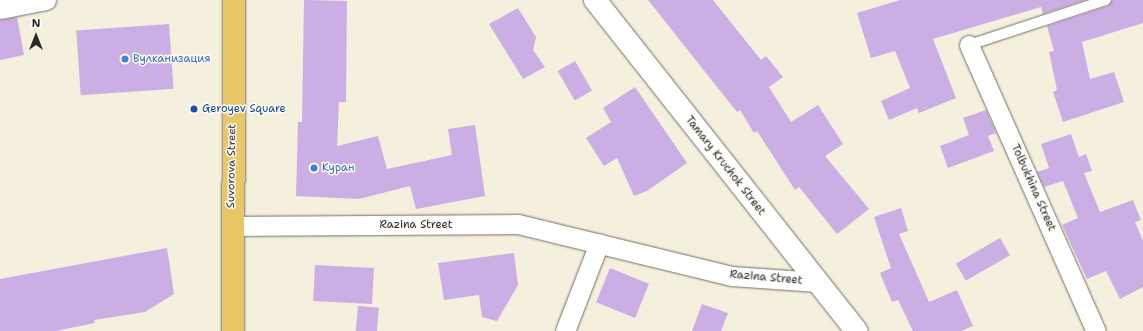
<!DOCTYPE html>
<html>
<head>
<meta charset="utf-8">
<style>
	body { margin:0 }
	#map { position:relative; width:1143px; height:331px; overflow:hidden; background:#f4f0dd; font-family:"Shantell Sans",sans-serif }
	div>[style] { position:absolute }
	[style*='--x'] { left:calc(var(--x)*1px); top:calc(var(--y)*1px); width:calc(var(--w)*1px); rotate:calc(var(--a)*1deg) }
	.building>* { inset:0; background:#cbaee3; transform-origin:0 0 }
	.roads { filter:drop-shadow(0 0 1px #717069) drop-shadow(0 0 1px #717069) }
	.service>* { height:10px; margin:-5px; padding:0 5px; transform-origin:5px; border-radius:5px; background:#fff }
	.minor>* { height:19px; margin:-9.5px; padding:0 9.5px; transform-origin:9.5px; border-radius:9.5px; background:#fff }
	.tertiary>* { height:22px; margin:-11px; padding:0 11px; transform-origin:11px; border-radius:11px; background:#fff }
	.primary>* { height:22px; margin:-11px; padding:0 11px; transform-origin:11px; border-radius:11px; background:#e9c769 }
	.dots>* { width:11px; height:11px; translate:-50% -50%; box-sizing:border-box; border:2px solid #fdfcf7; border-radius:50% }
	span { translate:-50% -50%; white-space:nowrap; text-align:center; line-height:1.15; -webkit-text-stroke:3px #fdfcf7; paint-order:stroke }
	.shop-label { font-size:11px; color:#366cbe }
	.left { translate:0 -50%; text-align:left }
	.transit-label { font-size:11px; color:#164399 }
	.street-label { font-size:11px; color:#2b2b2b }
	.north { position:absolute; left:16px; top:16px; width:40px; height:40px; -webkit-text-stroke:3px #fdfcf7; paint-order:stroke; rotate:0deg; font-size:11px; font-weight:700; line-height:16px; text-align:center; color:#2b2b2b }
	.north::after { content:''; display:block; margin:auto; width:14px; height:18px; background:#2b2b2b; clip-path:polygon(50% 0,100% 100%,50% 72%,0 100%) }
</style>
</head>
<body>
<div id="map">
	<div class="building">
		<div style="clip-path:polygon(304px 0,347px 1px,346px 102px,339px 102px,337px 146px,378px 136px,387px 169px,452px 155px,448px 129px,475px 125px,485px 196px,416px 209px,410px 186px,359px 199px,296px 196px,298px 122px,302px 122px)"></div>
		<div style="clip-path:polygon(648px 0,713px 0,761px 60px,766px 56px,783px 77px,769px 87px,791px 122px,818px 105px,843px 144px,825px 156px,869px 209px,837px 234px,799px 187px,795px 190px,757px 131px,754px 133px,740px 110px,737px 112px)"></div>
		<div style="clip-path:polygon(900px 0,1085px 0,1043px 14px,1041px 7px,933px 39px,956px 98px,919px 113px,917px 108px,889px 120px,881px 101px,910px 88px,895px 51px,871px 58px,857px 13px)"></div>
		<div style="clip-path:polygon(1112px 0,1143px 0,1143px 23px,1082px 42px,1090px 79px,1114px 72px,1124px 102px,1063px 122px,1053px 92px,1057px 90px,1049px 52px,1054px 51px,1047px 26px,1108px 6px)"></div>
		<div style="clip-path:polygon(518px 8px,536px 37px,533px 50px,545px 67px,523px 79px,489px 24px)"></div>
		<div style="clip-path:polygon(17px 17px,24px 55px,0 60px,0 20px)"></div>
		<div style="left:169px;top:24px;width:65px;height:93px;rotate:86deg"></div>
		<div style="left:575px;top:61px;width:34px;height:20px;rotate:60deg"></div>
		<div style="clip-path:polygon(635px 87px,687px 163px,647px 191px,634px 196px,617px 158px,604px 166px,586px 138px,611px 122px,603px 108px)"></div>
		<div style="clip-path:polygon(986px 110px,996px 133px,988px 136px,994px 151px,948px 168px,940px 146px,969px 135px,963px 118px)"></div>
		<div style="clip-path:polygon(1071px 134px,1079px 157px,1086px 154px,1092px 171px,1084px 173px,1100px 212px,1133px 200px,1141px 220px,1135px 222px,1143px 241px,1143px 287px,1120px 299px,1106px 271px,1087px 279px,1062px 225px,1078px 218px,1063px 181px,1044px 187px,1037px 172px,1049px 168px,1041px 144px)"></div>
		<div style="clip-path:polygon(901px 208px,908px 231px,899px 234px,929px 302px,957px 290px,973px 326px,961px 331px,913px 331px,898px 300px,892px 302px,880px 273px,891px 268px,874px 217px)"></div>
		<div style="left:1000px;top:238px;width:20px;height:51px;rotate:60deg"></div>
		<div style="clip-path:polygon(167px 248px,174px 294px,145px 312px,94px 320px,95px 323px,56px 331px,0 331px,0 279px)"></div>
		<div style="clip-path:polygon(514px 253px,518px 285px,497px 321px,482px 317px,479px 295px,444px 300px,438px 263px)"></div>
		<div style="left:315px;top:265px;width:59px;height:36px;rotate:3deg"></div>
		<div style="left:610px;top:268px;width:42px;height:37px;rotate:22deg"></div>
		<div style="clip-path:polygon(702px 304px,728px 313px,721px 331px,692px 331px)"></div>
		<div style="left:358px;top:306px;width:21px;height:25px;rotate:5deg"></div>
	</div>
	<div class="roads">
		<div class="service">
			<div style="--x:969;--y:45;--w:144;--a:-18.2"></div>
		</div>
		<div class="minor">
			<div style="--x:0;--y:9;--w:47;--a:-11.1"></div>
			<div style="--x:969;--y:45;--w:313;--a:66.1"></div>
			<div style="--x:232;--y:226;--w:286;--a:-0.4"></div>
			<div style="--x:518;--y:224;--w:220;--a:13.7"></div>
			<div style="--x:732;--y:276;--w:85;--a:4"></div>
			<div style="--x:565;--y:331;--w:94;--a:-68.9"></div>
		</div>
		<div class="tertiary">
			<div style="--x:595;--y:0;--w:422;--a:51.7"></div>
		</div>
		<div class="primary">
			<div style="--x:233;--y:331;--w:331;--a:-89.8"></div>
		</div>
	</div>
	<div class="dots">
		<div style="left:125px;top:59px;background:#3f7fe0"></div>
		<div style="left:194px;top:109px;background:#1a4fb4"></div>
		<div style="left:314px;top:168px;background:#3f7fe0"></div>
	</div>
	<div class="shop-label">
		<span class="left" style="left:133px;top:59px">Вулканизация</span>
		<span class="left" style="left:322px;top:168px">Куран</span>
	</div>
	<div class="transit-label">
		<span class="left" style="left:202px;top:109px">Geroyev Square</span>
	</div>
	<div class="street-label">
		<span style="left:232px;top:166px;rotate:-89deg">Suvorova Street</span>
		<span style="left:725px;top:166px;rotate:52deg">Tamary Kruchok Street</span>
		<span style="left:1033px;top:188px;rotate:66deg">Tolbukhina Street</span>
		<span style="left:416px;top:225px">Razina Street</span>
		<span style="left:766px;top:278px;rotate:5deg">Razina Street</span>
	</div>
	<div class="north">N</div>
</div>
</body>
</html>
